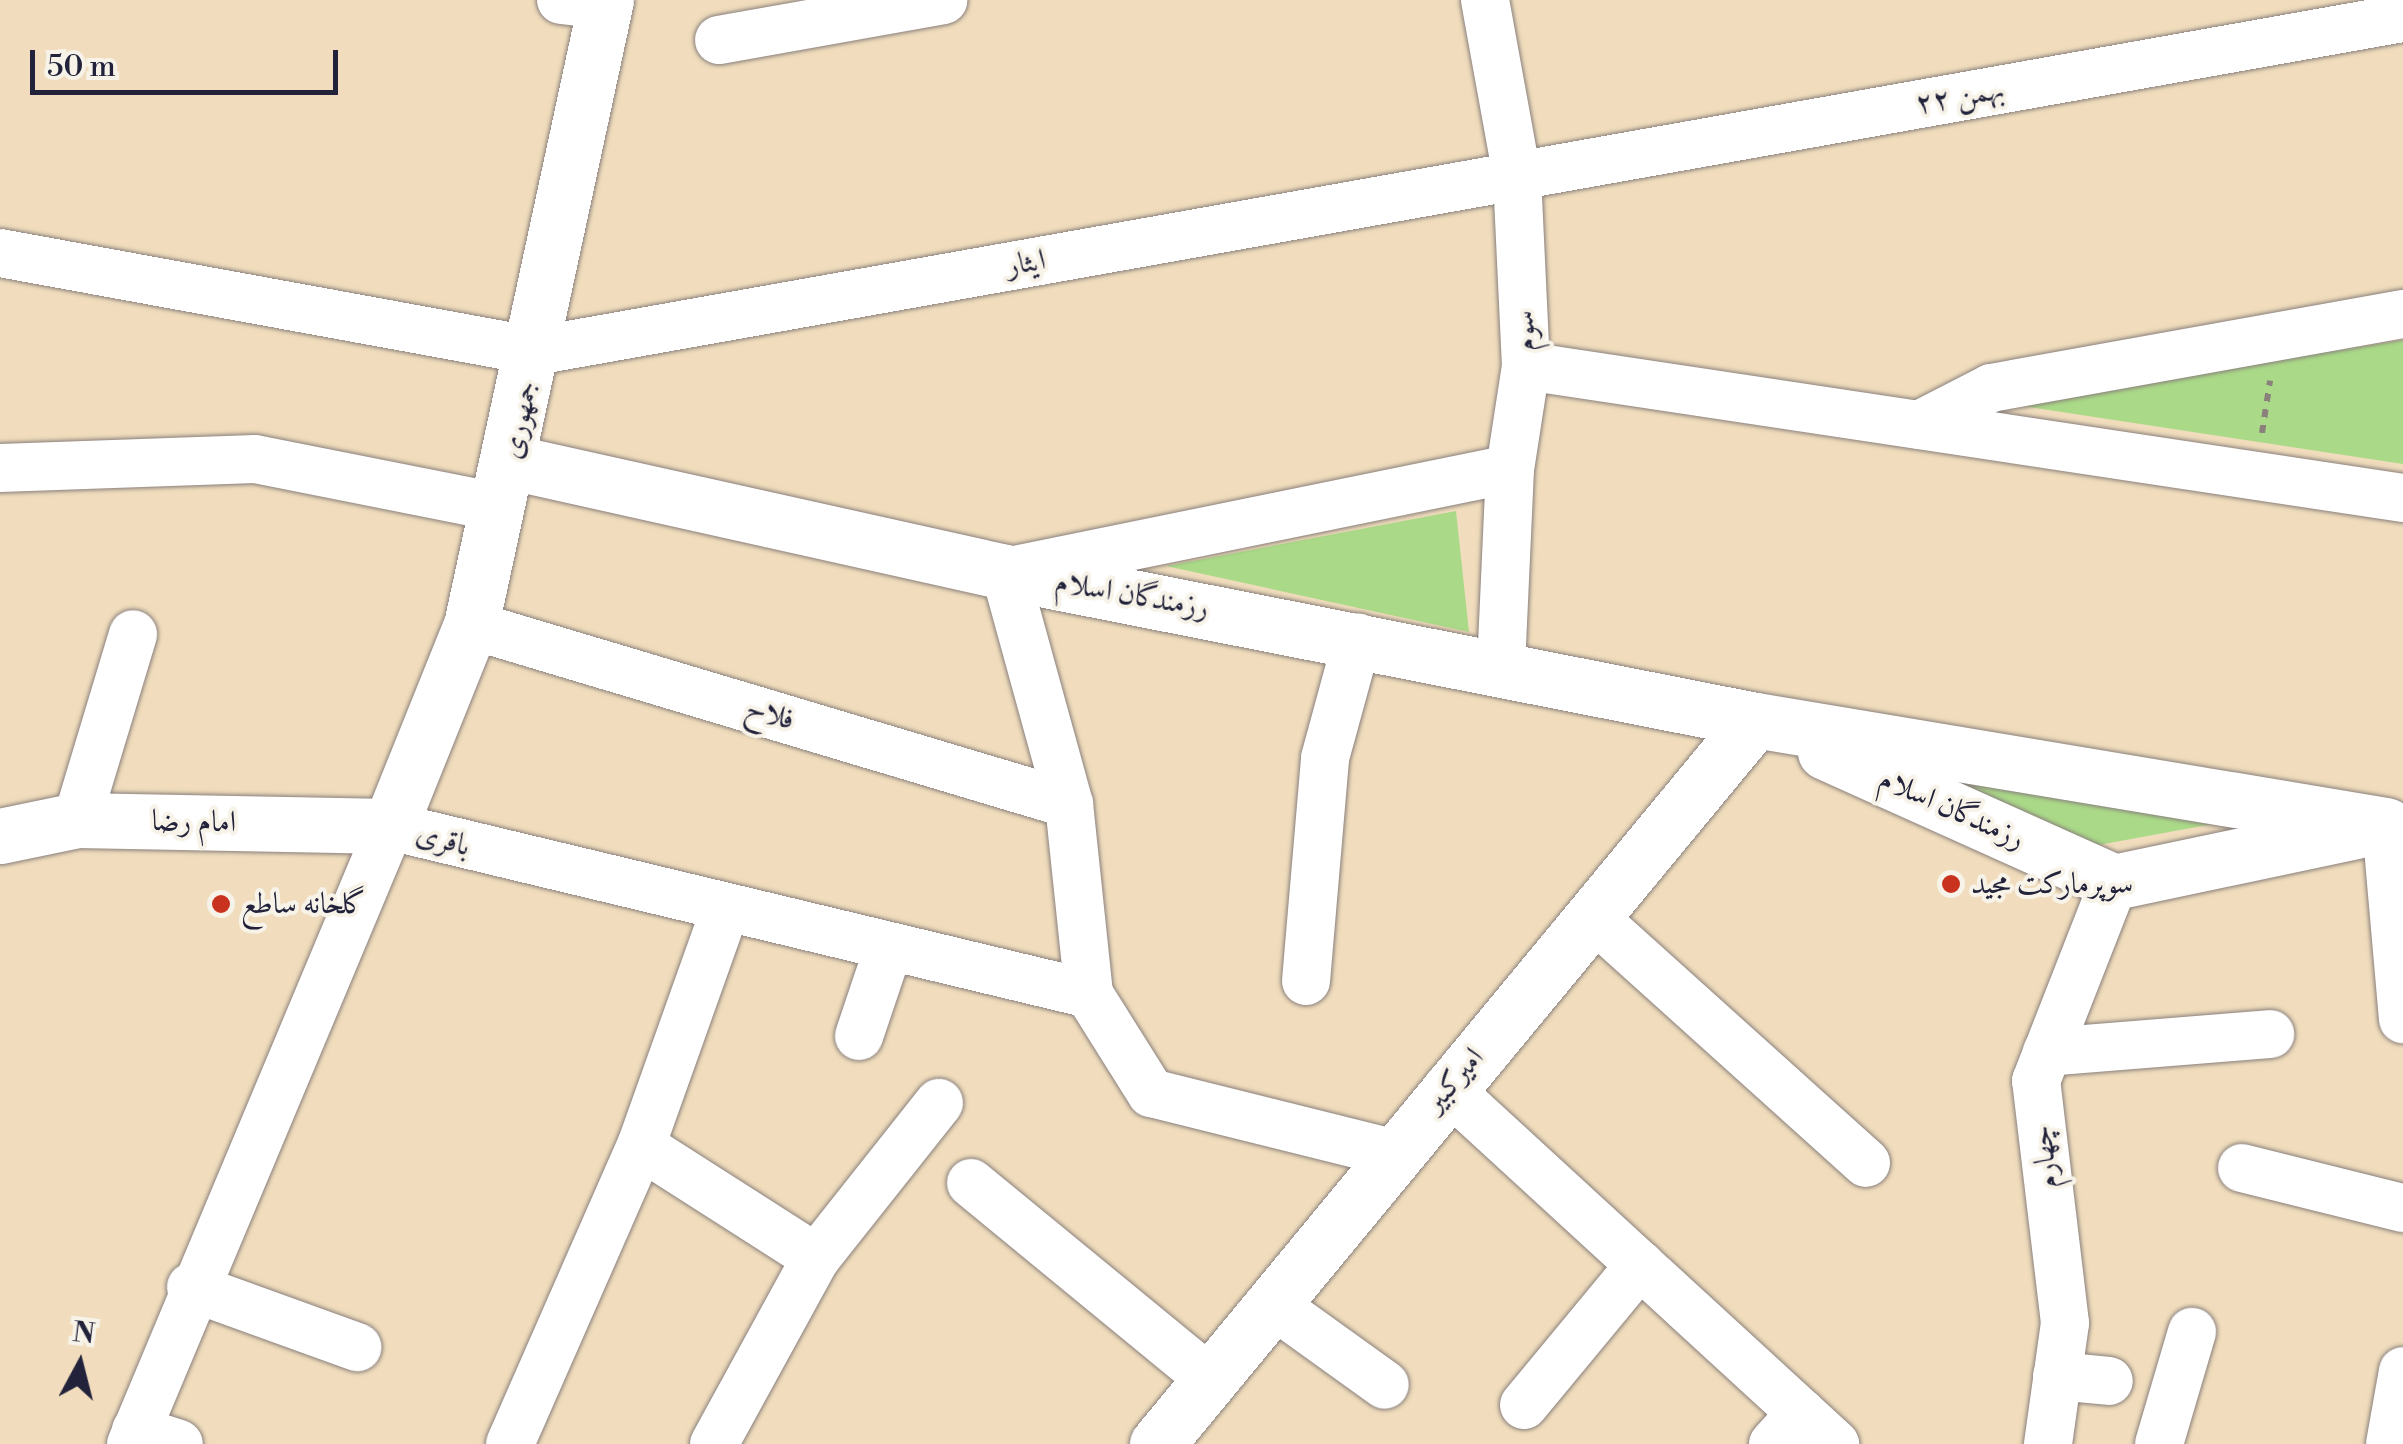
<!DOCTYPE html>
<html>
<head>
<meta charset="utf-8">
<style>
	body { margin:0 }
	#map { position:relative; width:2403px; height:1444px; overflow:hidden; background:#f1ddbd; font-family:"Libre Bodoni",Amiri,serif }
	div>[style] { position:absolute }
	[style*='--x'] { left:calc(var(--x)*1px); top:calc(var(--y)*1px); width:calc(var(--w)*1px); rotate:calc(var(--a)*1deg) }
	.green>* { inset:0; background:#aada88 }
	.path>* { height:6px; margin-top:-3px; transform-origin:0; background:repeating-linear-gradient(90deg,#8a807c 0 8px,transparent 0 16px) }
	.roads { filter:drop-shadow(0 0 2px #8a807c) drop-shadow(0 0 2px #8a807c) }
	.minor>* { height:48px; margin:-24px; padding:0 24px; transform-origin:24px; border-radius:24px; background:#fff }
	.tertiary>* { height:55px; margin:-27.5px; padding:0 27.5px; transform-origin:27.5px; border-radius:27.5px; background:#fff }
	.dots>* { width:28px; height:28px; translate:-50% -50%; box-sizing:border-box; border:5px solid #f7f3e8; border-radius:50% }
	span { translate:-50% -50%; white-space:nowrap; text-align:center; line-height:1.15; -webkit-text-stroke:8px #f7f3e8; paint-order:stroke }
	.street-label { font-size:30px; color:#22223b }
	.poi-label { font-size:30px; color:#22223b }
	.left { translate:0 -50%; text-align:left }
	.north { position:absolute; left:30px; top:1314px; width:100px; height:100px; -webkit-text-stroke:8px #f7f3e8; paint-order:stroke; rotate:7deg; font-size:28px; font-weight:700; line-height:40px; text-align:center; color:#22223b }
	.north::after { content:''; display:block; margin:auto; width:35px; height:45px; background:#22223b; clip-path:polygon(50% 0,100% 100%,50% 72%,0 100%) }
	.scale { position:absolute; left:30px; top:50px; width:308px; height:45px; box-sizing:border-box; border:5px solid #22223b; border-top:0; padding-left:12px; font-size:30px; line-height:35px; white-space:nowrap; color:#22223b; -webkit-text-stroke:8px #f7f3e8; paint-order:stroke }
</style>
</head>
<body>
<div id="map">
	<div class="green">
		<div style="clip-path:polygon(2403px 340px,2403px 464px,2002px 403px)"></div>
		<div style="clip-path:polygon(1456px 511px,1469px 632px,1166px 566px)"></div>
		<div style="clip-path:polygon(1877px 754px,2273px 813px,2082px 848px)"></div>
	</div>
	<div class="path">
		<div style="--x:2262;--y:433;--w:53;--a:-81.3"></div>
	</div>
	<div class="roads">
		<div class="minor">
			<div style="--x:561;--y:0;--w:44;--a:6.5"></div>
			<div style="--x:1485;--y:0;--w:179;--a:79.7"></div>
			<div style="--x:1517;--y:176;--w:190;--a:87.3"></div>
			<div style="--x:1526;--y:366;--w:104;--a:98.8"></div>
			<div style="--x:1510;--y:469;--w:195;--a:92.6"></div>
			<div style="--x:719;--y:40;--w:228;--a:-10.1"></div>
			<div style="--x:0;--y:253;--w:544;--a:10.38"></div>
			<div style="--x:535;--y:351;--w:1897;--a:-10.11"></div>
			<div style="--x:1526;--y:366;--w:887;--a:8.56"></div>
			<div style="--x:1919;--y:425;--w:81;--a:-27.2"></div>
			<div style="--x:1991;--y:388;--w:419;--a:-10.2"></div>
			<div style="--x:0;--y:468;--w:255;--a:-2"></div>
			<div style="--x:255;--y:459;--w:247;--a:11.2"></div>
			<div style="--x:471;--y:625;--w:624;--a:16.66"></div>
			<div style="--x:77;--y:820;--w:194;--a:-73.2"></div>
			<div style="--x:2386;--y:825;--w:195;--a:85"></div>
			<div style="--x:1594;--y:918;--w:366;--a:42"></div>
			<div style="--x:1306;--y:981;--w:224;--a:-85.1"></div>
			<div style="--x:1325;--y:758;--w:125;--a:-74.7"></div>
			<div style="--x:859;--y:1036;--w:91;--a:-71.4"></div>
			<div style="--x:2047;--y:1052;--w:224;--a:-4.6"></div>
			<div style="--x:1447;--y:1088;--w:527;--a:42.54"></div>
			<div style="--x:641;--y:1146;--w:208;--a:32.6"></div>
			<div style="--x:1392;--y:1153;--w:248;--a:-166"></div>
			<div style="--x:1151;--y:1093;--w:117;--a:-122.1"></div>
			<div style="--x:1089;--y:994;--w:191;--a:-96"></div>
			<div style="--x:1069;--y:804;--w:241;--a:-105.4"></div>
			<div style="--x:1005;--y:572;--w:515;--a:-11.53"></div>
			<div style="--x:2242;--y:1168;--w:166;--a:14"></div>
			<div style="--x:971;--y:1183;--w:309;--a:39.4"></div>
			<div style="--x:191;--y:1287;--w:177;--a:19.9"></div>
			<div style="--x:1271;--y:1303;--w:140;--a:35.7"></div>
			<div style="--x:2057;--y:1376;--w:52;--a:5.5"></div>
			<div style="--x:1524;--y:1405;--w:182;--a:-50.4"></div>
			<div style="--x:136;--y:1430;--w:45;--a:18"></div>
			<div style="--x:131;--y:1444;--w:670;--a:-67.26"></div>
			<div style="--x:390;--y:826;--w:719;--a:13.51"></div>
			<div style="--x:510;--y:1444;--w:326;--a:-66.3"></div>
			<div style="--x:641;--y:1146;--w:247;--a:-70.4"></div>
			<div style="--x:714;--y:1444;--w:212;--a:-61.3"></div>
			<div style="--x:816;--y:1258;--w:198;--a:-51.6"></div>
			<div style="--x:1773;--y:1444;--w:42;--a:-47.9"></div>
			<div style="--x:2048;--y:1444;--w:122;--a:-82"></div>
			<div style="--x:2065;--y:1323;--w:244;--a:-96.8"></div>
			<div style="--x:2036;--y:1081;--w:214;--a:-68.6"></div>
			<div style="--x:2159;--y:1444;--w:117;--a:-73.6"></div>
			<div style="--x:2390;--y:1444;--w:74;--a:-79.9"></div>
		</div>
		<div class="tertiary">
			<div style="--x:511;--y:462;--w:506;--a:12.55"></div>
			<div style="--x:1005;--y:572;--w:764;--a:11.16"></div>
			<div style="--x:1755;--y:720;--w:640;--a:9.45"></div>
			<div style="--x:1825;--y:752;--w:317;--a:24.2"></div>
			<div style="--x:2114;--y:882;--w:247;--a:-11.9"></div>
			<div style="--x:0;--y:836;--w:79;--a:-11.7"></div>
			<div style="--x:77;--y:820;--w:313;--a:1.1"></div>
			<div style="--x:390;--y:826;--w:217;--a:-68.1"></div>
			<div style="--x:471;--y:625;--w:639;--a:-77.81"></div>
			<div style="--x:1157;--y:1444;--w:939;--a:-50.44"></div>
		</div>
	</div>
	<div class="dots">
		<div style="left:1951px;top:884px;background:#c8321e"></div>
		<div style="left:221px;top:904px;background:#c8321e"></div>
	</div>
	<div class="street-label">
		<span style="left:1960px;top:97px;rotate:-10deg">۲۲ بهمن</span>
		<span style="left:1026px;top:263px;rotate:-10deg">ایثار</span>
		<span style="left:1525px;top:331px;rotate:-93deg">سوم</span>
		<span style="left:520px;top:420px;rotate:-77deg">جمهوری</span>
		<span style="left:1132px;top:595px;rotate:10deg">رزمندگان اسلام</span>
		<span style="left:770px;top:714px;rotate:17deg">فلاح</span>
		<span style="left:1952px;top:809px;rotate:24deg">رزمندگان اسلام</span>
		<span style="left:194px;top:822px;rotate:1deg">امام رضا</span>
		<span style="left:443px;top:840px;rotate:15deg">باقری</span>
		<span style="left:1454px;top:1080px;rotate:-49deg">امیرکبیر</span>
		<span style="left:2045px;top:1157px;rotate:-97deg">چهارم</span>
	</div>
	<div class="poi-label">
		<span class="left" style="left:1971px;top:884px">سوپرمارکت مجید</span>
		<span class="left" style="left:241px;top:904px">گلخانه ساطع</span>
	</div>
	<div class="north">N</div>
	<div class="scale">50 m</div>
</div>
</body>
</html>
